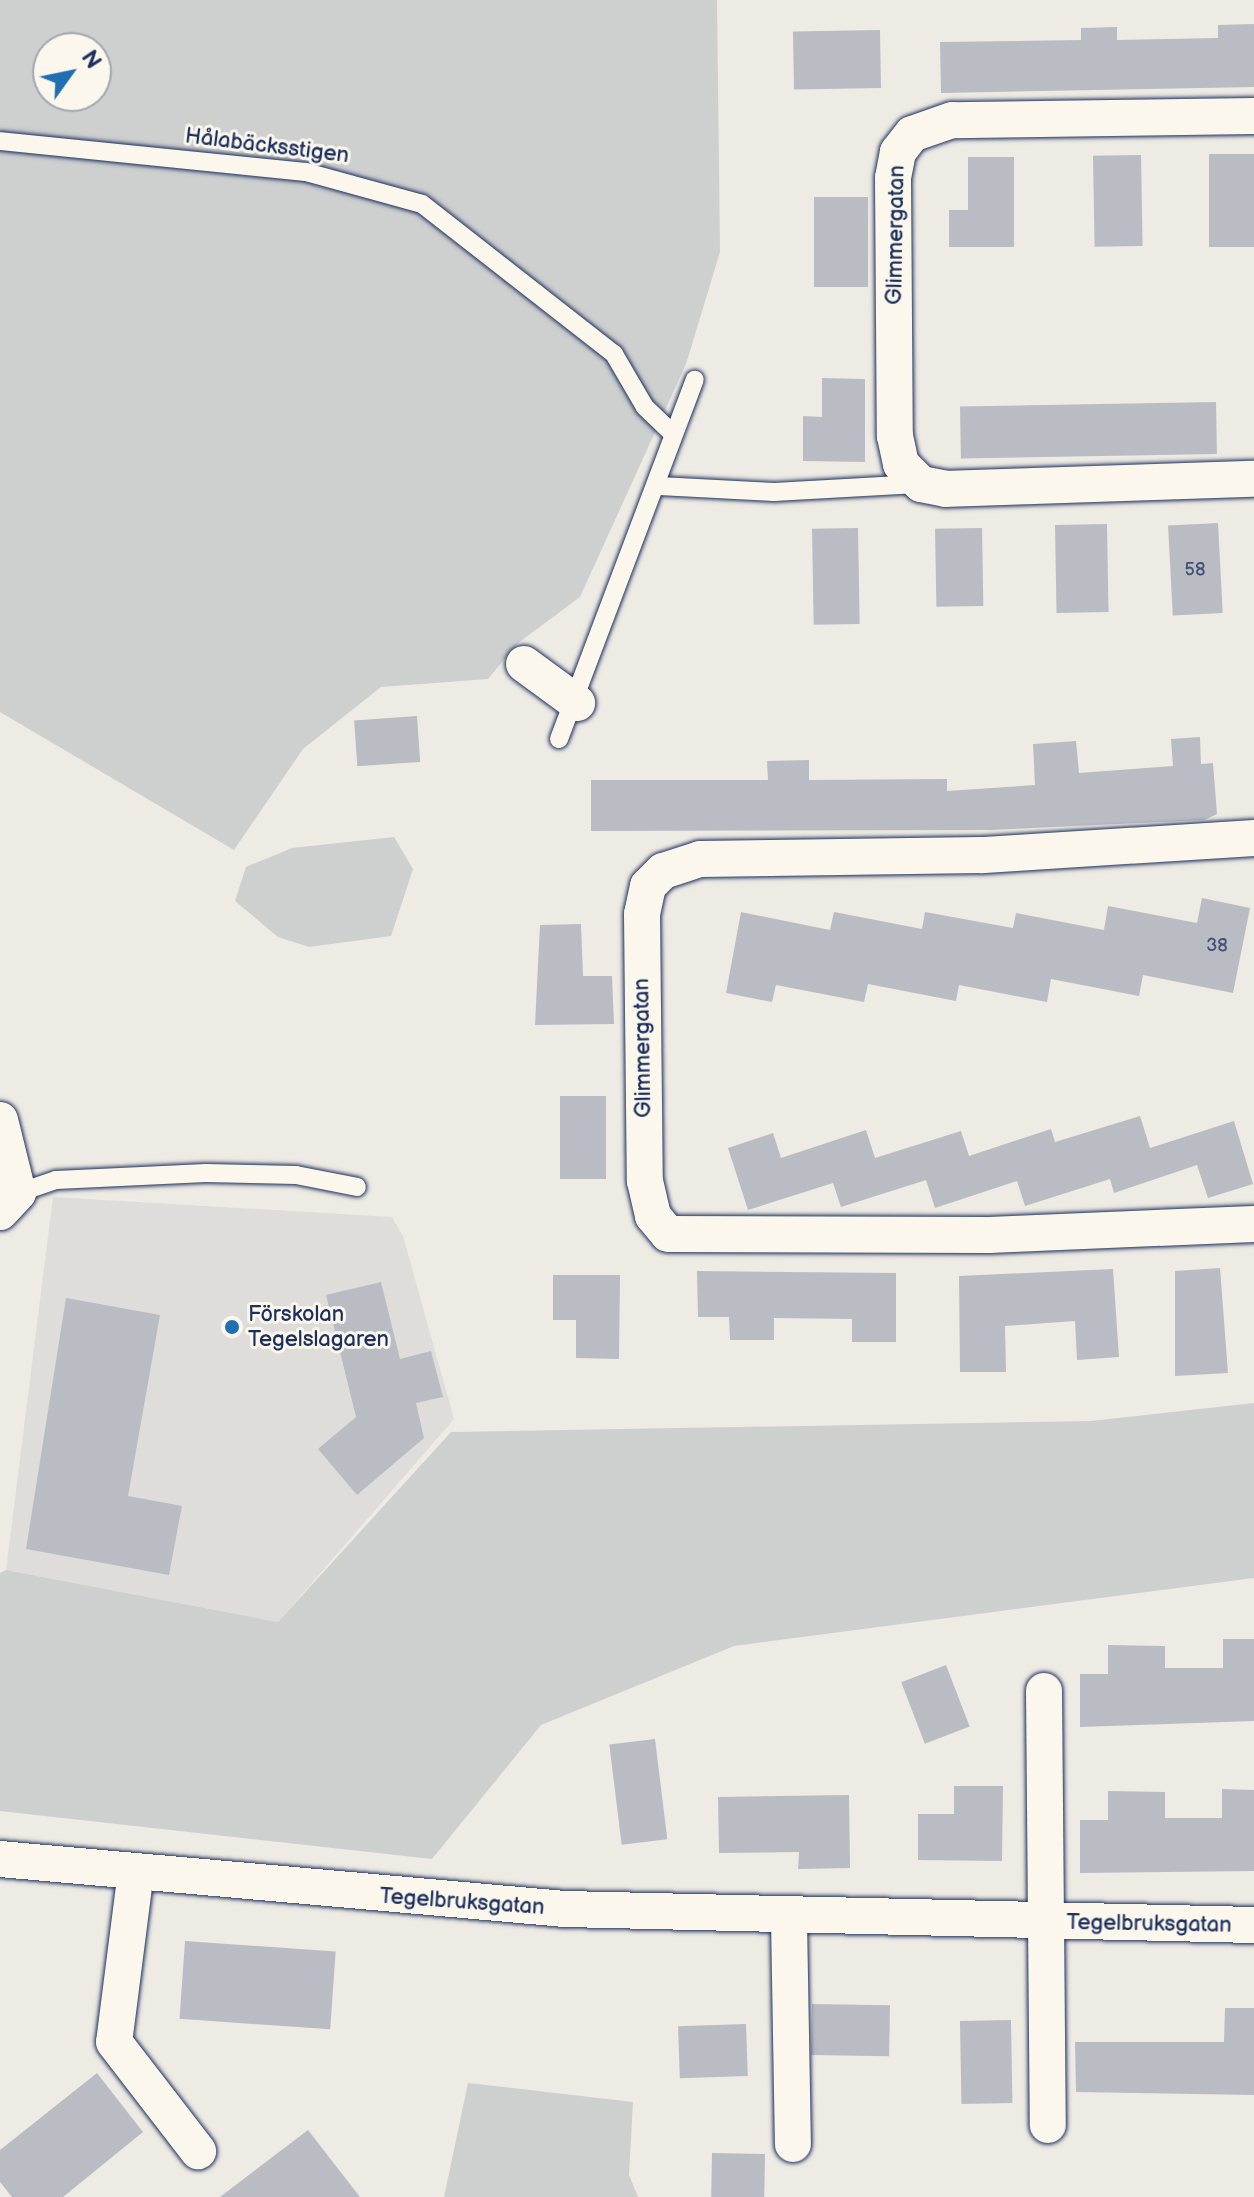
<!DOCTYPE html>
<html>
<head>
<meta charset="utf-8">
<style>
	body { margin:0 }
	#map { position:relative; width:1254px; height:2197px; overflow:hidden; background:#eeebe4; font-family:"Balsamiq Sans",sans-serif }
	div>[style] { position:absolute }
	[style*='--x'] { left:calc(var(--x)*1px); top:calc(var(--y)*1px); width:calc(var(--w)*1px); rotate:calc(var(--a)*1deg) }
	.built>* { inset:0; background:#deddda }
	.green>* { inset:0; background:#cecfcf }
	.building>* { inset:0; background:#b9bcc3; transform-origin:0 0 }
	.roads { filter:drop-shadow(0 0 2px #1b2f5e) drop-shadow(0 0 2px #1b2f5e) }
	.service>* { height:18px; margin:-9px; padding:0 9px; transform-origin:9px; border-radius:9px; background:#fbf7ec }
	.minor>* { height:36px; margin:-18px; padding:0 18px; transform-origin:18px; border-radius:18px; background:#fbf7ec }
	.dots>* { width:22px; height:22px; translate:-50% -50%; box-sizing:border-box; border:4px solid #fbf7ec; border-radius:50% }
	span { translate:-50% -50%; white-space:nowrap; text-align:center; line-height:1.15; -webkit-text-stroke:6px #fbf7ec; paint-order:stroke }
	.number-label { font-size:18px; color:#425277 }
	.number-label span { -webkit-text-stroke-width:0 }
	.street-label { font-size:22px; color:#1b2f5e }
	.poi-label { font-size:22px; color:#1b2f5e }
	.left { translate:0 -50%; text-align:left }
	.north { position:absolute; left:32px; top:32px; width:80px; height:80px; box-sizing:border-box; background:#fbf7ec; border:2px solid #a1a7b3; border-radius:50%; rotate:57deg; font-size:22px; font-weight:700; line-height:32px; text-align:center; color:#1b2f5e }
	.north::after { content:''; display:block; margin:auto; width:28px; height:36px; background:#1f6fb2; clip-path:polygon(50% 0,100% 100%,50% 72%,0 100%) }
</style>
</head>
<body>
<div id="map">
	<div class="built">
		<div style="clip-path:polygon(53px 1197px,392px 1217px,403px 1236px,454px 1419px,278px 1622px,6px 1570px)"></div>
	</div>
	<div class="green">
		<div style="clip-path:polygon(evenodd,0 0,717px 0,720px 252px,686px 364px,580px 597px,518px 643px,488px 679px,381px 687px,303px 749px,234px 850px,0 712px,0 0,48px 48px,96px 48px,96px 96px,48px 96px,48px 48px)"></div>
		<div style="clip-path:polygon(394px 837px,413px 869px,391px 936px,309px 947px,278px 937px,235px 901px,246px 867px,292px 848px)"></div>
		<div style="clip-path:polygon(1254px 1403px,1254px 1578px,734px 1646px,541px 1725px,432px 1859px,0 1811px,0 1573px,6px 1570px,278px 1622px,451px 1432px,1091px 1421px)"></div>
		<div style="clip-path:polygon(468px 2083px,633px 2102px,629px 2175px,638px 2197px,444px 2197px)"></div>
	</div>
	<div class="building">
		<div style="clip-path:polygon(1254px 24px,1254px 87px,941px 93px,940px 42px,1081px 40px,1081px 28px,1117px 27px,1117px 40px,1218px 38px,1218px 25px)"></div>
		<div style="left:880px;top:30px;width:58px;height:87px;rotate:89deg"></div>
		<div style="left:1254px;top:154px;width:93px;height:45px;rotate:90deg"></div>
		<div style="left:1141px;top:155px;width:91px;height:48px;rotate:89deg"></div>
		<div style="clip-path:polygon(968px 157px,1014px 157px,1014px 247px,949px 247px,949px 210px,968px 210px)"></div>
		<div style="left:814px;top:197px;width:54px;height:90px"></div>
		<div style="clip-path:polygon(822px 378px,865px 379px,865px 462px,803px 461px,803px 416px,822px 417px)"></div>
		<div style="left:1216px;top:402px;width:52px;height:256px;rotate:89deg"></div>
		<div style="left:1218px;top:523px;width:90px;height:50px;rotate:87deg"></div>
		<div style="left:1107px;top:524px;width:88px;height:52px;rotate:89deg"></div>
		<div style="left:858px;top:528px;width:96px;height:46px;rotate:89deg"></div>
		<div style="left:982px;top:528px;width:78px;height:47px;rotate:89deg"></div>
		<div style="left:417px;top:716px;width:46px;height:63px;rotate:86deg"></div>
		<div style="clip-path:polygon(1200px 737px,1201px 764px,1213px 763px,1217px 814px,1204px 820px,990px 830px,591px 831px,591px 780px,768px 780px,767px 761px,809px 760px,809px 780px,947px 779px,947px 791px,1035px 785px,1033px 744px,1076px 741px,1079px 773px,1173px 766px,1171px 739px)"></div>
		<div style="clip-path:polygon(1202px 898px,1250px 908px,1233px 993px,1143px 975px,1139px 996px,1051px 979px,1047px 1002px,959px 985px,956px 1001px,868px 984px,864px 1002px,776px 985px,772px 1002px,726px 993px,741px 912px,830px 930px,834px 912px,922px 929px,925px 912px,1013px 928px,1016px 913px,1104px 930px,1108px 906px,1197px 923px)"></div>
		<div style="clip-path:polygon(581px 924px,583px 976px,612px 976px,614px 1024px,535px 1025px,540px 925px)"></div>
		<div style="left:560px;top:1096px;width:46px;height:83px"></div>
		<div style="clip-path:polygon(1140px 1116px,1150px 1148px,1234px 1121px,1253px 1184px,1208px 1198px,1197px 1165px,1114px 1193px,1110px 1179px,1025px 1206px,1017px 1181px,935px 1208px,926px 1180px,841px 1207px,833px 1183px,748px 1210px,728px 1148px,773px 1133px,781px 1158px,866px 1130px,875px 1158px,961px 1131px,969px 1156px,1051px 1129px,1055px 1142px)"></div>
		<div style="clip-path:polygon(1220px 1268px,1228px 1373px,1175px 1376px,1175px 1271px)"></div>
		<div style="clip-path:polygon(1113px 1269px,1119px 1357px,1077px 1360px,1075px 1321px,1005px 1326px,1006px 1372px,960px 1372px,959px 1276px)"></div>
		<div style="clip-path:polygon(697px 1271px,896px 1273px,896px 1342px,852px 1342px,852px 1319px,774px 1318px,774px 1340px,730px 1340px,729px 1317px,698px 1317px)"></div>
		<div style="clip-path:polygon(553px 1275px,620px 1275px,619px 1359px,576px 1358px,576px 1320px,553px 1320px)"></div>
		<div style="clip-path:polygon(381px 1282px,400px 1359px,431px 1351px,443px 1397px,416px 1403px,424px 1438px,357px 1495px,318px 1449px,356px 1417px,326px 1295px)"></div>
		<div style="clip-path:polygon(66px 1298px,160px 1315px,128px 1496px,182px 1506px,169px 1575px,26px 1549px)"></div>
		<div style="clip-path:polygon(1223px 1639px,1254px 1639px,1254px 1721px,1080px 1727px,1080px 1674px,1108px 1674px,1108px 1645px,1165px 1646px,1165px 1668px,1223px 1668px)"></div>
		<div style="left:946px;top:1665px;width:66px;height:48px;rotate:69deg"></div>
		<div style="left:655px;top:1739px;width:101px;height:46px;rotate:83deg"></div>
		<div style="clip-path:polygon(954px 1786px,1003px 1786px,1002px 1861px,918px 1860px,918px 1814px,954px 1814px)"></div>
		<div style="clip-path:polygon(1222px 1789px,1254px 1790px,1254px 1871px,1080px 1873px,1080px 1820px,1108px 1820px,1108px 1791px,1165px 1792px,1165px 1818px,1222px 1818px)"></div>
		<div style="clip-path:polygon(849px 1795px,850px 1868px,798px 1869px,799px 1852px,719px 1853px,718px 1797px)"></div>
		<div style="left:185px;top:1941px;width:151px;height:78px;rotate:4deg"></div>
		<div style="left:812px;top:2004px;width:78px;height:51px;rotate:1deg"></div>
		<div style="clip-path:polygon(1225px 2008px,1254px 2008px,1254px 2095px,1076px 2092px,1075px 2042px,1224px 2042px)"></div>
		<div style="left:1011px;top:2020px;width:83px;height:51px;rotate:89deg"></div>
		<div style="left:746px;top:2024px;width:52px;height:68px;rotate:88deg"></div>
		<div style="clip-path:polygon(97px 2073px,143px 2132px,63px 2197px,12px 2197px,0 2182px,0 2150px)"></div>
		<div style="clip-path:polygon(308px 2130px,360px 2197px,220px 2197px)"></div>
		<div style="left:712px;top:2153px;width:53px;height:44px;rotate:1deg"></div>
	</div>
	<div class="roads">
		<div class="service">
			<div style="--x:0;--y:141;--w:308;--a:5.8"></div>
			<div style="--x:306;--y:172;--w:120;--a:15.4"></div>
			<div style="--x:422;--y:204;--w:244;--a:38"></div>
			<div style="--x:614;--y:354;--w:61;--a:59.7"></div>
			<div style="--x:645;--y:407;--w:39;--a:44"></div>
			<div style="--x:659;--y:486;--w:115;--a:3"></div>
			<div style="--x:774;--y:492;--w:144;--a:-3.2"></div>
			<div style="--x:559;--y:739;--w:384;--a:-69.3"></div>
			<div style="--x:18;--y:1193;--w:40;--a:-18.9"></div>
			<div style="--x:56;--y:1180;--w:150;--a:-2.7"></div>
			<div style="--x:206;--y:1173;--w:90;--a:1.3"></div>
			<div style="--x:296;--y:1175;--w:62;--a:11.1"></div>
		</div>
		<div class="minor">
			<div style="--x:1254;--y:116;--w:302;--a:179.2"></div>
			<div style="--x:952;--y:120;--w:42;--a:160.7"></div>
			<div style="--x:912;--y:134;--w:23;--a:128"></div>
			<div style="--x:898;--y:152;--w:26;--a:101"></div>
			<div style="--x:893;--y:178;--w:258;--a:89.6"></div>
			<div style="--x:895;--y:436;--w:29;--a:78"></div>
			<div style="--x:901;--y:464;--w:28;--a:45"></div>
			<div style="--x:921;--y:484;--w:25;--a:11"></div>
			<div style="--x:946;--y:489;--w:308;--a:-1.9"></div>
			<div style="--x:524;--y:664;--w:66;--a:36.3"></div>
			<div style="--x:1254;--y:838;--w:274;--a:176.4"></div>
			<div style="--x:981;--y:855;--w:281;--a:179.2"></div>
			<div style="--x:700;--y:859;--w:39;--a:162"></div>
			<div style="--x:663;--y:871;--w:21;--a:135"></div>
			<div style="--x:648;--y:886;--w:29;--a:102"></div>
			<div style="--x:642;--y:914;--w:267;--a:89.4"></div>
			<div style="--x:645;--y:1181;--w:36;--a:77"></div>
			<div style="--x:653;--y:1216;--w:23;--a:50"></div>
			<div style="--x:668;--y:1234;--w:321;--a:0.2"></div>
			<div style="--x:989;--y:1235;--w:265;--a:-2.4"></div>
			<div style="--x:0;--y:1120;--w:75;--a:76.1"></div>
			<div style="--x:18;--y:1193;--w:26;--a:133"></div>
			<div style="--x:1044;--y:1691;--w:434;--a:89.5"></div>
			<div style="--x:0;--y:1859;--w:567;--a:5.06"></div>
			<div style="--x:565;--y:1909;--w:689;--a:1.33"></div>
			<div style="--x:136;--y:1871;--w:172;--a:97.3"></div>
			<div style="--x:114;--y:2042;--w:138;--a:52.4"></div>
			<div style="--x:789;--y:1920;--w:224;--a:89"></div>
		</div>
	</div>
	<div class="dots">
		<div style="left:232px;top:1327px;background:#1f6fb2"></div>
	</div>
	<div class="number-label">
		<span style="left:1195px;top:570px">58</span>
		<span style="left:1217px;top:946px">38</span>
	</div>
	<div class="street-label">
		<span style="left:267px;top:146px;rotate:7deg">Hålabäcksstigen</span>
		<span style="left:896px;top:235px;rotate:-89deg">Glimmergatan</span>
		<span style="left:643px;top:1048px;rotate:-91deg">Glimmergatan</span>
		<span style="left:462px;top:1902px;rotate:4deg">Tegelbruksgatan</span>
		<span style="left:1149px;top:1924px;rotate:1deg">Tegelbruksgatan</span>
	</div>
	<div class="poi-label">
		<span class="left" style="left:248px;top:1327px">Förskolan<br>Tegelslagaren</span>
	</div>
	<div class="north">N</div>
</div>
</body>
</html>
